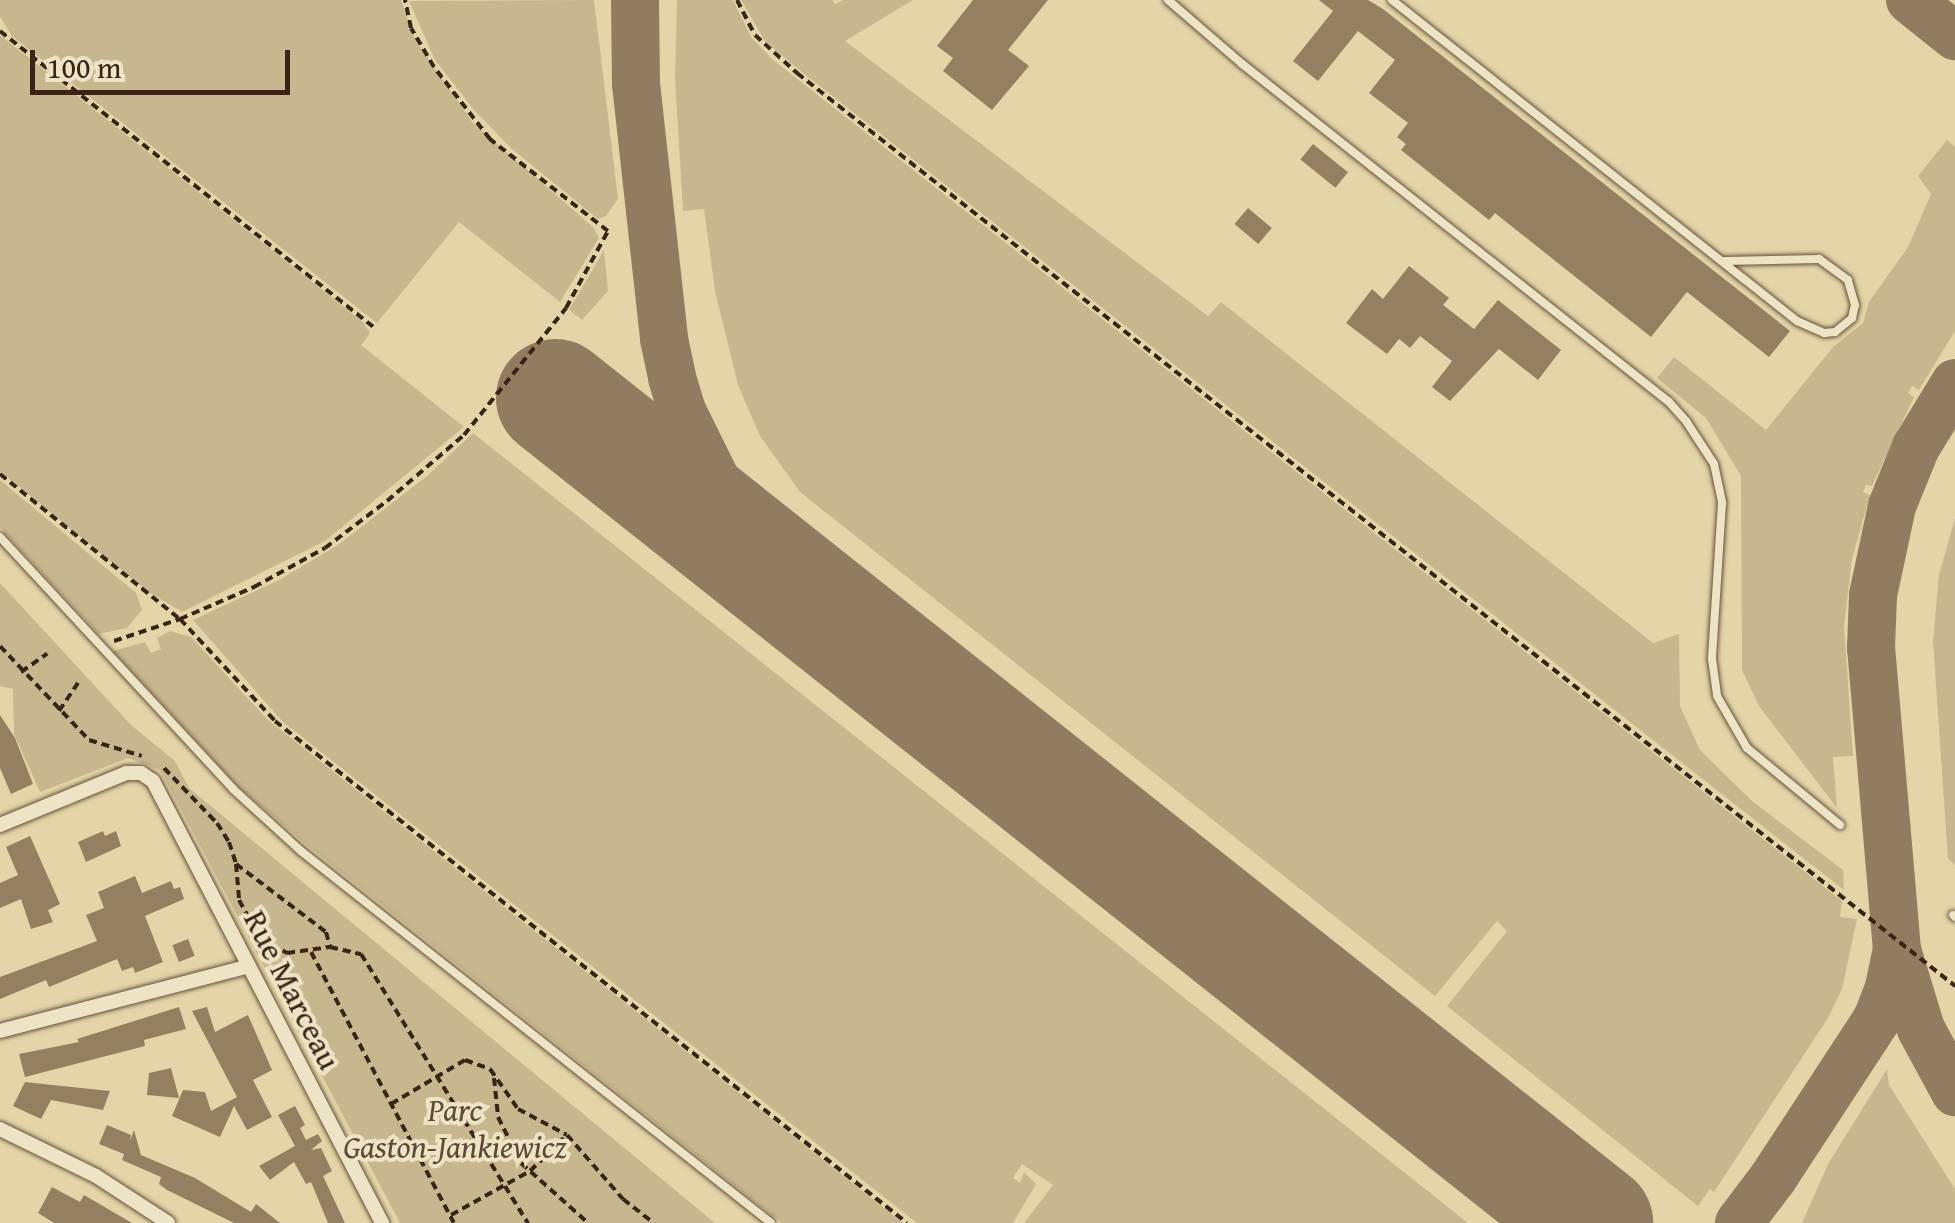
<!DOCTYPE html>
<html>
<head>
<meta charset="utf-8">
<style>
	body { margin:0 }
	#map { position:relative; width:1955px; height:1223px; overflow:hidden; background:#e4d5a8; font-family:"Gentium Book Plus",serif }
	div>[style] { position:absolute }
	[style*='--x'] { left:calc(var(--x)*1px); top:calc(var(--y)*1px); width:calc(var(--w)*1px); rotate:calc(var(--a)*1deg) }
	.green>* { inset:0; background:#c7b78f }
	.taxiway>* { height:48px; margin:-24px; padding:0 24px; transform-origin:24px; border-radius:24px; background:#907c5e }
	.runway>* { height:118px; margin:-59px; padding:0 59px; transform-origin:59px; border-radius:59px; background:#907c5e }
	.building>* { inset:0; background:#938061; transform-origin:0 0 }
	.path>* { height:4px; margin-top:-2px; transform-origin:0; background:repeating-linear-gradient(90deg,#3c2315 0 8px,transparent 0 13px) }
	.roads { filter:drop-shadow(0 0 2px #66503a) drop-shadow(0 0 2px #66503a) }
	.lane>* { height:8px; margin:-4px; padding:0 4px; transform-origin:4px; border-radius:4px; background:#ede4c6 }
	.street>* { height:14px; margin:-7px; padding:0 7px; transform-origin:7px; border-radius:7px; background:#ede4c6 }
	span { translate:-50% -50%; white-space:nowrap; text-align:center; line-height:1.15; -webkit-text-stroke:8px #ede4c6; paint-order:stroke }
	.street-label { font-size:32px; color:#3c2315 }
	.park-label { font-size:32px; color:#5f4834; font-style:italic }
	.scale { position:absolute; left:30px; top:50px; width:260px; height:45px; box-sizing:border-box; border:5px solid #3c2315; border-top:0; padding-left:12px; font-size:30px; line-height:35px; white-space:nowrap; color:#3c2315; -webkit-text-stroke:8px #ede4c6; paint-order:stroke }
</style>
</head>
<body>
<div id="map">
	<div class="green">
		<div style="clip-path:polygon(0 0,401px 0,414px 38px,473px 123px,593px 227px,599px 238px,560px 302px,459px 222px,377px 323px,12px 36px,0 17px)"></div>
		<div style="clip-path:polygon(594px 0,618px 199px,606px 216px,598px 219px,512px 149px,474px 110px,435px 60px,409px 1px)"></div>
		<div style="clip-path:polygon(677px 0,733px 0,751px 37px,772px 59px,1842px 901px,1840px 917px,1857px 919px,1842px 989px,1828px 1018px,1714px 1192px,1710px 1189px,1698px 1206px,1447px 1006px,1507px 931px,1497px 921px,1435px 996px,800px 492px,760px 436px,738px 385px,715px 291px,704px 209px,683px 211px,675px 79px)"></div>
		<div style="clip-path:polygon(741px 0,832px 0,835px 4px,843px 0,913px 0,845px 41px,1208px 316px,1221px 302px,1653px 643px,1679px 634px,1680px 706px,1700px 750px,1752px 801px,1843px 870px,1844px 890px,798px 69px,765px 41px)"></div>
		<div style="clip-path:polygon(0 35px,363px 322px,370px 333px,361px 345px,464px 427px,325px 541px,182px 612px,147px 591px,0 471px)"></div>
		<div style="clip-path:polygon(1947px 140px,1955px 147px,1955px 331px,1919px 390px,1912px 386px,1908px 393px,1914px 397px,1872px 486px,1866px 485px,1863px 492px,1870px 495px,1852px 559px,1844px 626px,1853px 756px,1833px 757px,1837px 808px,1759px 706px,1742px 670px,1741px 476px,1706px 418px,1657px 378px,1674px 357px,1766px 430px,1833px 347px,1863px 323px,1869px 302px,1908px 247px,1931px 194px,1918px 176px)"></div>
		<div style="clip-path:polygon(604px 250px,608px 291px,582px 320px,569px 310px)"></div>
		<div style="clip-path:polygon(473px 433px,1468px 1223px,1024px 1223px,1053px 1185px,1022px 1164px,1013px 1178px,1020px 1183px,1024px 1172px,1036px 1184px,1013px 1223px,917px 1223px,282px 721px,193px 620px,279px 580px,338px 545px,427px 476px)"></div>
		<div style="clip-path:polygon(0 480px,136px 593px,142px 610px,127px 628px,99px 634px,0 528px)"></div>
		<div style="clip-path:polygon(1955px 518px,1955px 865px,1948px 859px,1933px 641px,1939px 575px)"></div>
		<div style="clip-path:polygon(0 583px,131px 725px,175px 761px,189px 788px,715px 1223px,400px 1223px,160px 770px,128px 758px,40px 792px,14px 734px,13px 689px,0 686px)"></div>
		<div style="clip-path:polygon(170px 631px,191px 637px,267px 719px,903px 1223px,782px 1223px,308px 846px,239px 787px,113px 651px,145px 642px,151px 653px,161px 649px,157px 638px)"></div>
		<div style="clip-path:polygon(1887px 1069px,1889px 1085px,1955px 1189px,1955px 1223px,1802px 1223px,1828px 1164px)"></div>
	</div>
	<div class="taxiway">
		<div style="--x:635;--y:0;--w:84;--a:89.3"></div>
		<div style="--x:636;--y:84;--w:257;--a:83.7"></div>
		<div style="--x:664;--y:339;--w:40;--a:78"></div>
		<div style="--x:672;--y:378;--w:37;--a:73"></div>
		<div style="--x:683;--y:413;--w:90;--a:63.7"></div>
		<div style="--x:723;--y:494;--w:50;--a:55.7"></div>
		<div style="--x:751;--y:535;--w:93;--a:47.6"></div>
		<div style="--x:1910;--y:0;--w:58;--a:38.7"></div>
		<div style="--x:1897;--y:950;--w:83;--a:73.1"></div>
		<div style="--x:1921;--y:1029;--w:72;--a:61.6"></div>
		<div style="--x:1739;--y:1223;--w:56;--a:-52.9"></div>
		<div style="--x:1773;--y:1178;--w:190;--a:-56.8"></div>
		<div style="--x:1877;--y:1019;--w:34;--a:-69"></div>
		<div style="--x:1889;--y:987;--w:38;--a:-78"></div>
		<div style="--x:1897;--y:950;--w:303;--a:-94.9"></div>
		<div style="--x:1871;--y:648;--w:53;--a:-87.8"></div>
		<div style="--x:1873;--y:595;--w:91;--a:-77.9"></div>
		<div style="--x:1892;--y:506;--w:64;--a:-67.9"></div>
		<div style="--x:1916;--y:447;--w:75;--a:-58.6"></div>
	</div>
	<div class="runway">
		<div style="--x:555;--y:398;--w:1327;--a:38.45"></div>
	</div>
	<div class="building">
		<div style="clip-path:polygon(973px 0,1048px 0,1008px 50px,1029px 66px,992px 110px,943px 71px,953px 58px,937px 46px)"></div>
		<div style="clip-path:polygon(1319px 0,1368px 0,1383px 9px,1790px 331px,1769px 357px,1687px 292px,1651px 337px,1495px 213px,1489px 220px,1401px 150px,1406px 144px,1397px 137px,1408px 123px,1369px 93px,1395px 60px,1358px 31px,1318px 81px,1293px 61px,1333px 11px)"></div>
		<div style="left:1313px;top:144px;width:45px;height:20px;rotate:39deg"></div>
		<div style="left:1248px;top:208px;width:31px;height:21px;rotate:40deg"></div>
		<div style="clip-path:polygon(1409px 266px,1449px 298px,1443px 305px,1474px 329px,1498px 300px,1561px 350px,1538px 380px,1499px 349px,1450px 401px,1432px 387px,1452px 361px,1420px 336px,1410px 348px,1399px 339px,1387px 354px,1346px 323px,1372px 289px,1383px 299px)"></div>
		<div style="clip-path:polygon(0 715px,15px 738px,33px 784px,11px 794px,0 768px)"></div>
		<div style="clip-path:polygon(103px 831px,105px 836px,116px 831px,121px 846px,86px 862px,78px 842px)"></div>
		<div style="clip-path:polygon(30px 836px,60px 904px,48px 910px,53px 922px,31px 929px,21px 899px,0 908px,0 883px,18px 875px,6px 847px)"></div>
		<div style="clip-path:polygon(135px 876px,142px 893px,171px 881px,174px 889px,180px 887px,184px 899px,145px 916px,163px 962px,135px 973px,133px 967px,122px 971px,117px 959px,49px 987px,46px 980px,0 999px,0 977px,97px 941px,86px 915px,104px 908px,98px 892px)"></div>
		<div style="left:188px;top:939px;width:18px;height:17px;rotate:68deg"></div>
		<div style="clip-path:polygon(179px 1007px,186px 1029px,144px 1040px,145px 1046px,25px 1077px,19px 1054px,79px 1042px,77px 1039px)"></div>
		<div style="clip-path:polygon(207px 1007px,215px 1032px,248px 1015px,272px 1070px,253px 1080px,272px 1117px,247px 1130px,234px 1106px,220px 1137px,172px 1116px,183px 1090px,205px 1092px,211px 1111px,237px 1097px,192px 1011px)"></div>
		<div style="clip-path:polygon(171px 1068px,179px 1098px,147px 1095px,149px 1073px)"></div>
		<div style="clip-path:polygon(25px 1082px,43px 1084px,110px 1091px,103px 1110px,51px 1100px,41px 1119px,13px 1106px)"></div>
		<div style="clip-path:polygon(295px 1106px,305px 1125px,300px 1128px,306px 1140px,318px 1134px,322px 1141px,311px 1150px,321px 1148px,332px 1171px,323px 1176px,345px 1223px,328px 1223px,311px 1182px,306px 1184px,294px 1162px,270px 1180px,259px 1166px,295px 1146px,278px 1115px)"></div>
		<div style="clip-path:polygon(107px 1125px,131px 1135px,130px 1141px,134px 1130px,141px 1155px,195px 1178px,251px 1212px,256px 1204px,280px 1223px,234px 1223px,167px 1190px,159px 1184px,161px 1177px,122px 1160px,124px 1154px,99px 1144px)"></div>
		<div style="clip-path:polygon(52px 1187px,80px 1202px,84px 1195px,132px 1223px,54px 1223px,38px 1213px)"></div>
	</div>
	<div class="path">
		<div style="--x:737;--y:0;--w:39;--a:63"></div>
		<div style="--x:755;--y:35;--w:57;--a:42.1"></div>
		<div style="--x:797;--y:73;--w:1475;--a:38.25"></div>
		<div style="--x:0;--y:31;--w:477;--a:38.4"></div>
		<div style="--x:0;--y:474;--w:231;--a:38.9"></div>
		<div style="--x:180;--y:619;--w:139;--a:47"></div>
		<div style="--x:275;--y:721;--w:807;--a:38.46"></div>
		<div style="--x:114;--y:641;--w:70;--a:-18.4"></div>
		<div style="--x:180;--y:619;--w:81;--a:-23.4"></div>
		<div style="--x:254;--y:587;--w:81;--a:-28.8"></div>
		<div style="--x:325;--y:548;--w:78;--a:-37.2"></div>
		<div style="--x:387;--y:501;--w:101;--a:-40.6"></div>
		<div style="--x:464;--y:435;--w:163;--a:-51.2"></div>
		<div style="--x:566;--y:308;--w:88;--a:-61.4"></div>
		<div style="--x:608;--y:231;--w:150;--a:-142.1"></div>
		<div style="--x:490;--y:139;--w:91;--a:-127.9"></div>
		<div style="--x:434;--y:67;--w:45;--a:-120.5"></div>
		<div style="--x:411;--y:28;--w:29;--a:-102"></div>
		<div style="--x:0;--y:646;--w:129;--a:46.6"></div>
		<div style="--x:89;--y:740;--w:55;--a:16.8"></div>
		<div style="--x:21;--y:672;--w:32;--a:-35"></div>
		<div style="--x:59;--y:711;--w:34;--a:-56"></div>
		<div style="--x:164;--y:768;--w:76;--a:46.1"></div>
		<div style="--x:217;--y:823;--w:22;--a:58"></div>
		<div style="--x:229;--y:842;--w:23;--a:72"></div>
		<div style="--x:236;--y:864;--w:36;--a:85"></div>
		<div style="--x:239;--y:900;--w:43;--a:61.1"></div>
		<div style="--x:260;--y:938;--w:31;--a:29"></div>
		<div style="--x:287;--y:953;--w:43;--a:-7.9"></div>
		<div style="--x:330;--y:947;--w:32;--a:13"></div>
		<div style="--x:361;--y:954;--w:317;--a:58.2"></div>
		<div style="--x:236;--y:864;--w:113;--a:37.1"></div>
		<div style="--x:326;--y:932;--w:16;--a:75"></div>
		<div style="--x:311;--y:952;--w:306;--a:62.2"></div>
		<div style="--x:494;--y:1078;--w:39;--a:84"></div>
		<div style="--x:498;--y:1117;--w:51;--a:63.4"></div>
		<div style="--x:521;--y:1163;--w:90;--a:41.8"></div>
		<div style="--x:391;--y:1104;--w:86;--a:-30.7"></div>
		<div style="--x:465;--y:1060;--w:27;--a:20"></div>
		<div style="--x:490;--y:1069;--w:49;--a:55"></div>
		<div style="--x:518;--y:1109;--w:55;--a:28"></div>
		<div style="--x:567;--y:1135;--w:85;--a:48.8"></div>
		<div style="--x:623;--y:1199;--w:39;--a:38"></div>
		<div style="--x:451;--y:1215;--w:90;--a:-29.1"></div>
		<div style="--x:530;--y:1171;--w:52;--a:-44.2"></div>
	</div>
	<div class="roads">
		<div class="lane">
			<div style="--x:1168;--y:0;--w:96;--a:40.8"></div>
			<div style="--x:1241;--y:63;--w:546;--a:38.38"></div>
			<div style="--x:1669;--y:402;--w:25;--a:48"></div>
			<div style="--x:1686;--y:421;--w:51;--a:56.9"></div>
			<div style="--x:1714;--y:464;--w:40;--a:78"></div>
			<div style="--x:1722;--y:503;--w:156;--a:93.7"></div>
			<div style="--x:1712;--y:659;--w:37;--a:82"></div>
			<div style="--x:1717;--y:696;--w:60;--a:60"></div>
			<div style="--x:1747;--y:748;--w:121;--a:39.6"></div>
			<div style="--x:1392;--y:0;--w:517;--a:38.4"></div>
			<div style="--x:1797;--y:321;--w:30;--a:24"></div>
			<div style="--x:1824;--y:333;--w:11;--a:-5"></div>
			<div style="--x:1835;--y:332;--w:22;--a:-39"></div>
			<div style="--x:1852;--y:318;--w:13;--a:-77"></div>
			<div style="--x:1855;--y:305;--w:26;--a:-106"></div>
			<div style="--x:1848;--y:280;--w:36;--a:-144"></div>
			<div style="--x:1819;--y:259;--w:94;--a:178.8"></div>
			<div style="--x:0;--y:537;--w:343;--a:47.2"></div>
			<div style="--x:233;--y:789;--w:92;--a:42.4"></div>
			<div style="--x:301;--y:851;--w:599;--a:38.36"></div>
			<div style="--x:1953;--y:915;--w:3;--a:45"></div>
		</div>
		<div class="street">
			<div style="--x:0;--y:825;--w:136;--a:-22.4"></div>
			<div style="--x:126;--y:773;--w:15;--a:0"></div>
			<div style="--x:141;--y:773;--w:14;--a:34"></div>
			<div style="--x:153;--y:781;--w:498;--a:62.6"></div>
			<div style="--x:0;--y:1031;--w:254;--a:-14.6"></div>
			<div style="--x:0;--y:1129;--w:107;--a:26.1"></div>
			<div style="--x:96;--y:1176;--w:86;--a:33.1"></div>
		</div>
	</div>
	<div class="street-label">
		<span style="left:292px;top:990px;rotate:63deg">Rue Marceau</span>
	</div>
	<div class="park-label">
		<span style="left:455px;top:1129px">Parc<br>Gaston-Jankiewicz</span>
	</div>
	<div class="scale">100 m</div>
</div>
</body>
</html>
